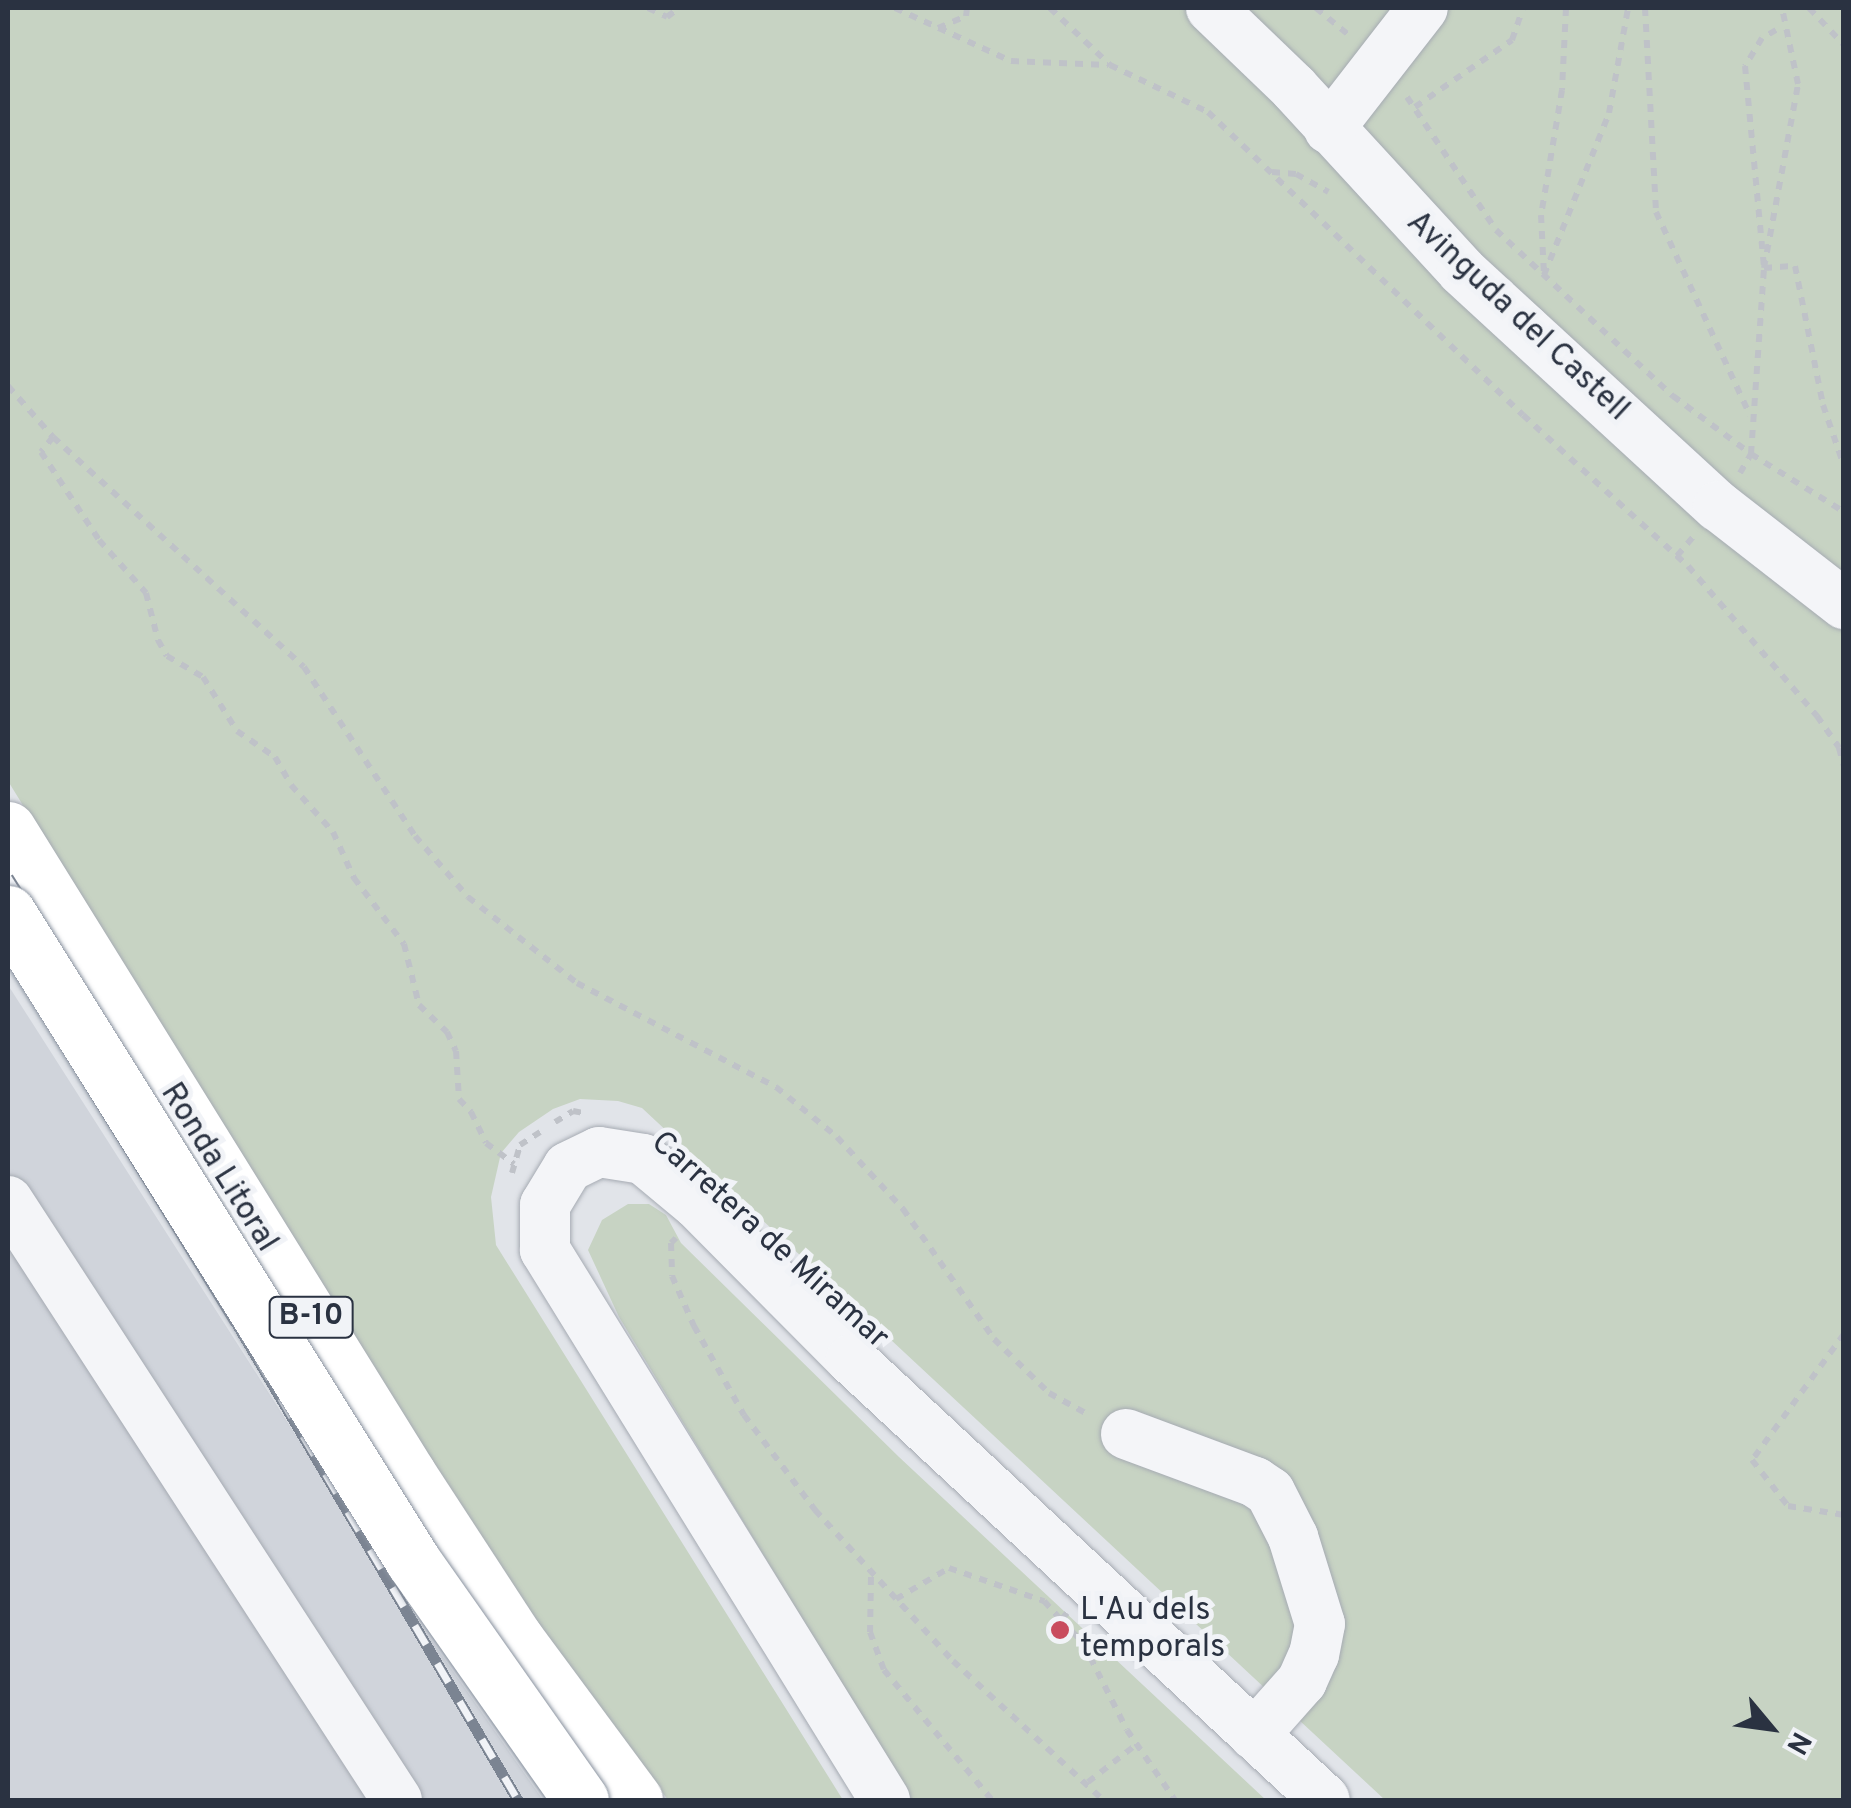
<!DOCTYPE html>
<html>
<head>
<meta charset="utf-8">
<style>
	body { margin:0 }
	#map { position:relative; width:1851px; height:1808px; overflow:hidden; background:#e1e4e9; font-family:Overpass,sans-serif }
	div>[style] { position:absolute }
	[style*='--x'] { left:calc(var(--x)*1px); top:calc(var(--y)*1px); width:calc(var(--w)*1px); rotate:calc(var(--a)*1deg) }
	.built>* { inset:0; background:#d0d4db }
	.green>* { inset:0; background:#c7d3c3 }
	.path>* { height:6px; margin-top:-3px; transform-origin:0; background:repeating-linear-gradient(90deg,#bfc2c8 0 8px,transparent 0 16px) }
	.roads { filter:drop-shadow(0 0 2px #a6abb3) drop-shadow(0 0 2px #a6abb3) }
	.minor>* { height:50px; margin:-25px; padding:0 25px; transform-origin:25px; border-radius:25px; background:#f4f5f8 }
	.highway>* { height:55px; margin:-27.5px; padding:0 27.5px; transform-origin:27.5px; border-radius:27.5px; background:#fff }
	.rail>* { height:11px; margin-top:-5.5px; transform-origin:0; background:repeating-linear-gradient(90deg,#f1f3f7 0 22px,#7b8492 0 44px); box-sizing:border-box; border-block:2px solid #7b8492 }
	.bridges { filter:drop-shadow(0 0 2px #89929f) drop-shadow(0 0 2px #89929f) }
	.highway-bridge>* { height:55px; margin:-27.5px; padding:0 27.5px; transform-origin:27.5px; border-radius:27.5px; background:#fff }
	.dots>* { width:28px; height:28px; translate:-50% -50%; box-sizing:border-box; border:5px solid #f1f3f7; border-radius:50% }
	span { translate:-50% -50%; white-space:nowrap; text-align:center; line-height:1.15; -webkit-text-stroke:10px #f1f3f7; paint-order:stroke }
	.shield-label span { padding:2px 8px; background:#f1f3f7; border:2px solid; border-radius:8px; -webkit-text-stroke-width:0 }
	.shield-label { font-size:30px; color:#2a3241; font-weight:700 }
	.street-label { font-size:32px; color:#2a3241 }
	.poi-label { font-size:32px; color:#2a3241 }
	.left { translate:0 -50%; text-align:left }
	.frame { position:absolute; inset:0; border:10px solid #2a3241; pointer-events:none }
	.north { position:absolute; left:1721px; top:1678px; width:100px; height:100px; -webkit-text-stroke:8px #f1f3f7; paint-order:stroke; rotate:119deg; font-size:28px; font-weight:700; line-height:40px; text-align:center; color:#2a3241 }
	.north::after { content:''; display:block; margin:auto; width:35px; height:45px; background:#2a3241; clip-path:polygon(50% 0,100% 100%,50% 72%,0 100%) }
</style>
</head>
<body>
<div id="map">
	<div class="built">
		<div style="clip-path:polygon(8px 985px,380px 1567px,543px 1800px,8px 1800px)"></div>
	</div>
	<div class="green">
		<div style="clip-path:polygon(8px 8px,1843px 8px,1843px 1800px,1385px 1800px,642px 1108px,618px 1101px,580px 1099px,553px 1109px,519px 1132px,501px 1153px,491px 1197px,496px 1245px,843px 1800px,668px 1800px,554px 1646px,388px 1399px,8px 781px)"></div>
		<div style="clip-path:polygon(628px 1204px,649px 1204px,666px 1215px,681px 1243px,899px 1457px,1266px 1800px,912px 1800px,619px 1317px,588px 1250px,602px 1220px)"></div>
	</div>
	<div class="path">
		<div style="--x:648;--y:8;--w:21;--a:25"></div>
		<div style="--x:667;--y:17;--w:15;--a:-37"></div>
		<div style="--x:895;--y:8;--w:128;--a:24.6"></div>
		<div style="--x:1011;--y:61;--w:97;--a:2.4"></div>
		<div style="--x:1050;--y:8;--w:83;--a:43.5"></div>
		<div style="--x:1110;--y:65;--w:109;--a:25.6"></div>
		<div style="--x:1208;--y:112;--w:437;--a:43.9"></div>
		<div style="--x:1523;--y:415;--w:224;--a:42.5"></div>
		<div style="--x:1688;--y:566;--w:198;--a:49.3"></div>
		<div style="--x:1817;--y:716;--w:39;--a:55"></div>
		<div style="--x:1839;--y:748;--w:20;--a:75"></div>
		<div style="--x:1316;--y:8;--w:44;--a:39.5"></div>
		<div style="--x:1566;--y:8;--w:82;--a:92.8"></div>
		<div style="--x:1562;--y:90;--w:127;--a:99.5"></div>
		<div style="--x:1541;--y:215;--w:60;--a:87.1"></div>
		<div style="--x:1544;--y:275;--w:175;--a:-68.1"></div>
		<div style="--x:1609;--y:113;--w:107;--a:-79.7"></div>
		<div style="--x:1645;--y:8;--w:204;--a:86.9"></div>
		<div style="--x:1656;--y:212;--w:224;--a:65.2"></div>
		<div style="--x:1809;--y:8;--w:51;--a:46.6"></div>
		<div style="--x:938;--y:28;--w:30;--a:-23"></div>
		<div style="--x:966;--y:16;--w:8;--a:-83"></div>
		<div style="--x:1776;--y:30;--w:16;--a:150"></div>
		<div style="--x:1762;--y:38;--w:33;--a:121"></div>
		<div style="--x:1745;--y:66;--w:203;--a:84.6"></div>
		<div style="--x:1764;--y:268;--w:31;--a:-4"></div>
		<div style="--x:1795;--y:266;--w:142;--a:78.6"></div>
		<div style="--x:1823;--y:405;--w:65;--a:71"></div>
		<div style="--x:1407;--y:97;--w:160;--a:56.2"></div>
		<div style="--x:1496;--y:230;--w:243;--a:43.2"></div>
		<div style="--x:1673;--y:396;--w:97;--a:36.6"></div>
		<div style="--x:1751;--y:454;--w:110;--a:31.9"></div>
		<div style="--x:1415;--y:107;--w:118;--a:-34.6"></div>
		<div style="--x:1512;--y:40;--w:34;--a:-71"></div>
		<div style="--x:1272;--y:172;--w:24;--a:5"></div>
		<div style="--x:1296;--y:174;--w:37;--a:29"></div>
		<div style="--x:8;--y:386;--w:68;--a:48.6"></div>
		<div style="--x:53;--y:437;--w:19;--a:129"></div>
		<div style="--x:41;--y:452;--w:105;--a:56.6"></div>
		<div style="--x:99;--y:540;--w:71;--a:48.4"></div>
		<div style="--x:146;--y:593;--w:49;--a:75.7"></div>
		<div style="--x:158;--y:640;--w:18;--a:61"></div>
		<div style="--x:167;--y:656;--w:42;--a:30.3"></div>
		<div style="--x:203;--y:677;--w:64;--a:57.8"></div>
		<div style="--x:237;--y:731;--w:46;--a:34.4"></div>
		<div style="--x:275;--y:757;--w:32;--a:60"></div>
		<div style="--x:291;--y:785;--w:63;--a:48.2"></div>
		<div style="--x:333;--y:832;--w:51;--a:65.5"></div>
		<div style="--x:354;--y:878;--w:83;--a:52.9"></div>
		<div style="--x:404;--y:944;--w:63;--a:76.2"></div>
		<div style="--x:419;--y:1005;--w:39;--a:44"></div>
		<div style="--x:447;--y:1032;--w:21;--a:65"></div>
		<div style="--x:456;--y:1051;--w:48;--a:86.4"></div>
		<div style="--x:459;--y:1099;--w:18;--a:47"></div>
		<div style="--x:471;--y:1112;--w:34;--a:64"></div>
		<div style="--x:486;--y:1143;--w:35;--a:37"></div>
		<div style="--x:53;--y:437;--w:340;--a:42.5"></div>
		<div style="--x:304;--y:667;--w:202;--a:56.7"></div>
		<div style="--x:415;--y:836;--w:81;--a:49"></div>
		<div style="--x:468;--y:897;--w:139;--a:38.3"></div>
		<div style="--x:577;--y:983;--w:225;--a:27.6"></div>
		<div style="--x:776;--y:1087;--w:79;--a:39.3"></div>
		<div style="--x:837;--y:1137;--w:98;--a:47.5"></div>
		<div style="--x:903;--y:1209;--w:159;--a:55"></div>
		<div style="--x:994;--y:1339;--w:77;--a:44.5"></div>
		<div style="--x:1049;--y:1393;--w:46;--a:28.8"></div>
		<div style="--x:1740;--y:473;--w:22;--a:-60"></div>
		<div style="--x:1751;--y:454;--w:186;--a:-86"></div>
		<div style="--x:1764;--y:268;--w:187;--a:-79.5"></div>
		<div style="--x:1798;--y:84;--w:78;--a:-101.9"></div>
		<div style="--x:1677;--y:556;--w:26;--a:-50"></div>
		<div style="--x:555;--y:1122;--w:21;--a:-31"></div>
		<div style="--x:573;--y:1111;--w:10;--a:11"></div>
		<div style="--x:512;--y:1173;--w:29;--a:-74"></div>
		<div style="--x:520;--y:1145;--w:24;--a:-33"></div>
		<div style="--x:676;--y:1238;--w:7;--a:135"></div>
		<div style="--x:671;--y:1243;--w:33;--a:88"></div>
		<div style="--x:672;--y:1276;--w:55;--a:66.3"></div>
		<div style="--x:694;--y:1326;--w:102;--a:60.7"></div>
		<div style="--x:744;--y:1415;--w:119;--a:53.2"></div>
		<div style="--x:815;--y:1510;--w:205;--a:47.6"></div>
		<div style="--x:953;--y:1661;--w:205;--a:42.8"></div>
		<div style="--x:1844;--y:1334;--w:156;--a:126.1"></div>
		<div style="--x:1752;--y:1460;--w:58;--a:52"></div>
		<div style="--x:1788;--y:1506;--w:57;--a:9.1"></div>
		<div style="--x:871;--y:1577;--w:55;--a:91"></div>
		<div style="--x:870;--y:1632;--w:40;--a:69.8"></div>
		<div style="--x:884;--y:1670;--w:169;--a:50.3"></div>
		<div style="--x:896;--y:1599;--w:61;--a:-30.3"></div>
		<div style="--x:949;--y:1568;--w:101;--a:19.2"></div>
		<div style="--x:1044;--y:1601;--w:25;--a:48"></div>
		<div style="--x:1067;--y:1613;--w:9;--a:131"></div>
		<div style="--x:1061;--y:1620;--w:32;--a:46"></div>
		<div style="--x:1083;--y:1643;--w:97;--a:63.2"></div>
		<div style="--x:1127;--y:1730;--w:85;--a:55.6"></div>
		<div style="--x:1088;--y:1782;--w:62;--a:-37.8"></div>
	</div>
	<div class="roads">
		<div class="minor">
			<div style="--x:1211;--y:8;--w:115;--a:43.9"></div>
			<div style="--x:1294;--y:88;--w:248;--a:47.4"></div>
			<div style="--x:1462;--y:271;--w:348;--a:42.6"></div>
			<div style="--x:1718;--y:506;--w:160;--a:37.9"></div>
			<div style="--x:1329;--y:129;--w:153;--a:-52.2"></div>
			<div style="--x:8;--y:1201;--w:714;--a:57"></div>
			<div style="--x:1126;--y:1434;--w:138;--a:20.4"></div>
			<div style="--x:1255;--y:1482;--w:18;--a:34"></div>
			<div style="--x:1270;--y:1492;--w:51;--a:62.9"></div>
			<div style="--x:1293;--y:1537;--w:91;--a:72.8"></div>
			<div style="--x:1320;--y:1624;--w:31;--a:101"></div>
			<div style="--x:1314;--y:1654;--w:30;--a:114"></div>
			<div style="--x:1302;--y:1681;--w:72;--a:131.6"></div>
			<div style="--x:885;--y:1800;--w:647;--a:-121.72"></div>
			<div style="--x:545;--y:1250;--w:45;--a:-90"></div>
			<div style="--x:545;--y:1205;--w:44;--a:-58.8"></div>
			<div style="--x:568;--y:1167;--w:34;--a:-26"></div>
			<div style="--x:599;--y:1152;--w:45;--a:9"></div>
			<div style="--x:643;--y:1159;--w:70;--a:39.8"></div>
			<div style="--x:697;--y:1204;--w:218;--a:45.2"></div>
			<div style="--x:851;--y:1359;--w:647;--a:42.93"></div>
		</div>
		<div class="highway">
			<div style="--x:8;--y:829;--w:760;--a:58.17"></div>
			<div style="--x:409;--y:1475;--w:196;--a:56.9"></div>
			<div style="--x:516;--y:1639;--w:200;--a:53.5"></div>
		</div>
	</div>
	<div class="rail">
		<div style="--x:8;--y:877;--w:170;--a:57.7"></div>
		<div style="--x:99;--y:1021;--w:905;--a:59.44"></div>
		<div style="--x:8;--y:952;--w:435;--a:58.4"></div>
		<div style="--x:236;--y:1322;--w:555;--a:59.46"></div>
	</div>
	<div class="bridges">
		<div class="highway-bridge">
			<div style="--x:8;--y:913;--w:764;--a:57.99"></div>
			<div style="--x:413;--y:1561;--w:292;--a:54.9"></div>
		</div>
	</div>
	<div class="dots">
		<div style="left:1060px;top:1630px;background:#c94c5e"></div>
	</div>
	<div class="shield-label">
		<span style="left:311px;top:1317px">B-10</span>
	</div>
	<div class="street-label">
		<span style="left:1517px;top:317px;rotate:43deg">Avinguda del Castell</span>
		<span style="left:218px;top:1168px;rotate:58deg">Ronda Litoral</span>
		<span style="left:769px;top:1241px;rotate:42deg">Carretera de Miramar</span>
	</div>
	<div class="poi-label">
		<span class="left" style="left:1080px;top:1630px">L'Au dels<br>temporals</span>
	</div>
	<div class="frame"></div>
	<div class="north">N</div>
</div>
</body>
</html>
